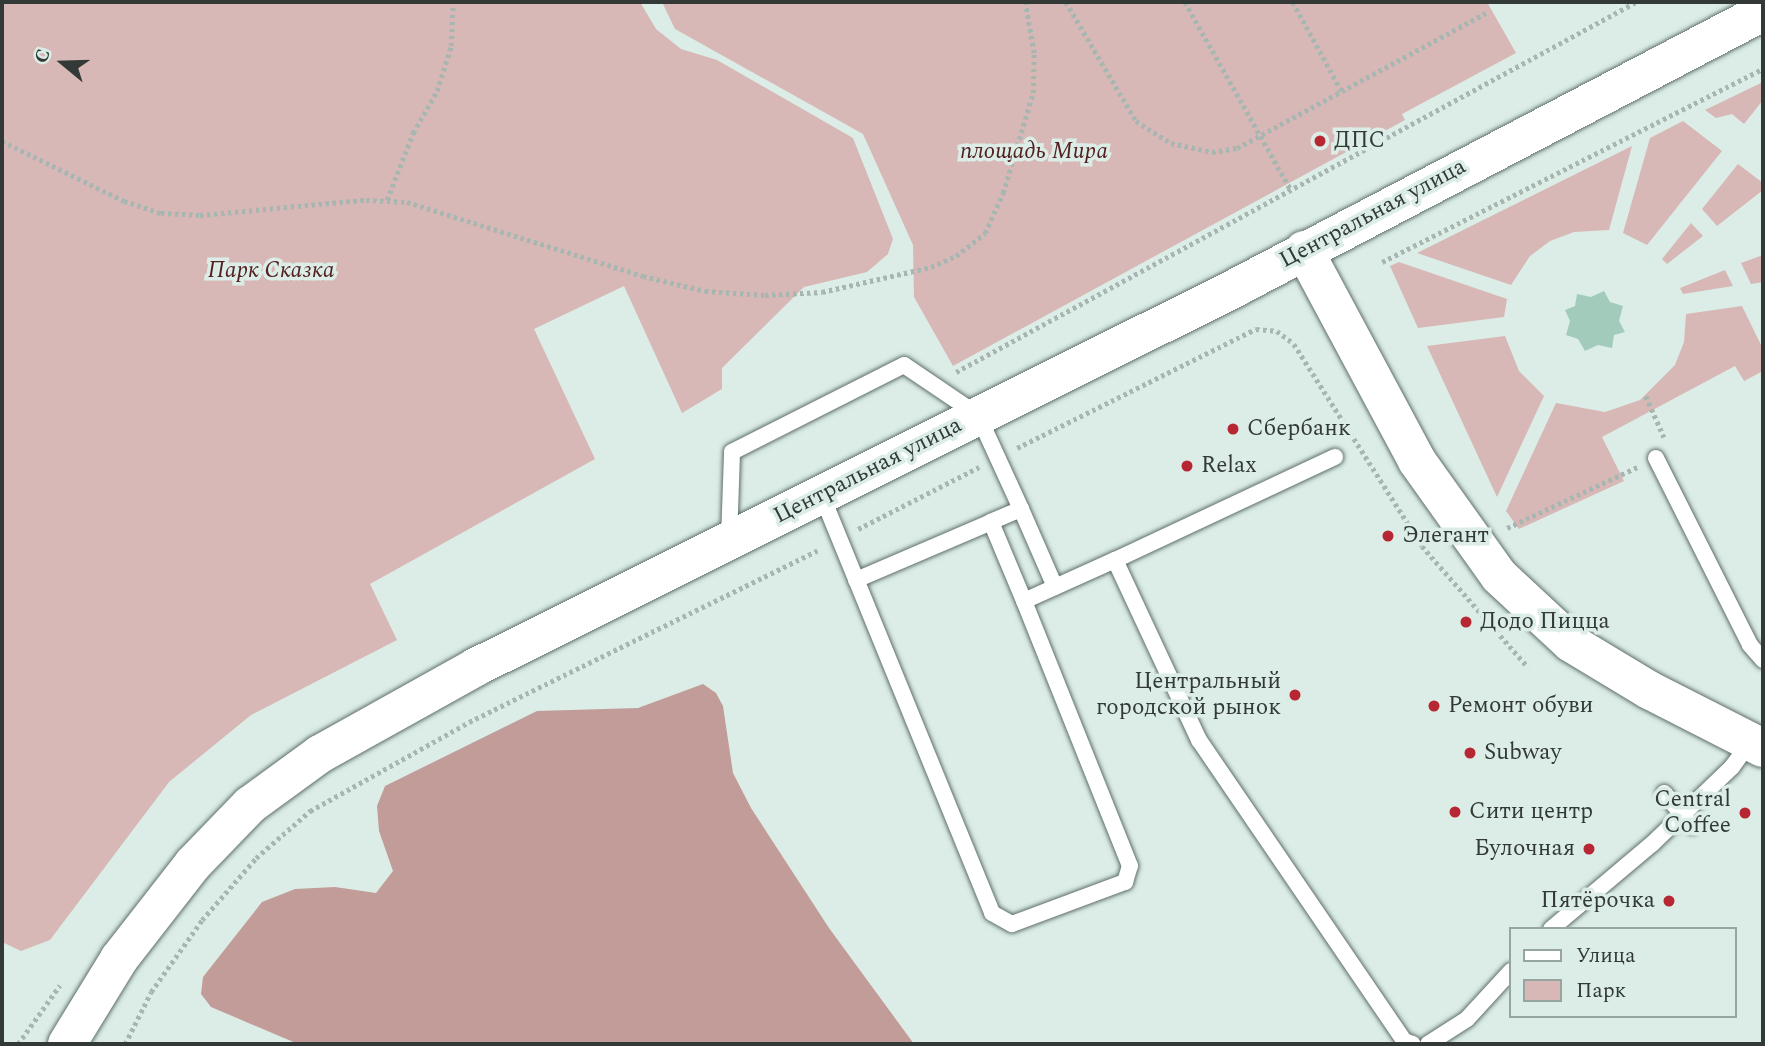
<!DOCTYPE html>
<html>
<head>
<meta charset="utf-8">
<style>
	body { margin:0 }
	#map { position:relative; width:1765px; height:1046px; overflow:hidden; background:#dbede6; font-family:Spectral,serif }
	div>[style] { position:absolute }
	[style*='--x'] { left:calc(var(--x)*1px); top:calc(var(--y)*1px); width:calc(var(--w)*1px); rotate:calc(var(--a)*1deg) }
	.green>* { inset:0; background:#d7b8b6 }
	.forest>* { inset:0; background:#c29c99 }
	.water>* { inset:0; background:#a3cbbc }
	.path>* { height:4.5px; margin-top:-2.25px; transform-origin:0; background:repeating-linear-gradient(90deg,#a7b6b0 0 3.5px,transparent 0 7px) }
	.roads { filter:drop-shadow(0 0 2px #5f6f69) drop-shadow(0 0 2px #5f6f69) }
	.lane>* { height:16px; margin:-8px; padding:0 8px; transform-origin:8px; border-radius:8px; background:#fff }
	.secondary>* { height:38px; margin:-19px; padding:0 19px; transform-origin:19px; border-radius:19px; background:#fff }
	.dots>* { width:19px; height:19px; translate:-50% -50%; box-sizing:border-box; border:4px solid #dbede6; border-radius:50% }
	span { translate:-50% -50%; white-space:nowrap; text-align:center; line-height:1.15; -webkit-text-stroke:7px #dbede6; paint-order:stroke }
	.poi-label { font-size:23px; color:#323936 }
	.left { translate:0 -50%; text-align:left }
	.right { translate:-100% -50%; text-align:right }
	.park-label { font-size:23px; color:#532021; font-style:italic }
	.street-label { font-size:23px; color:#323936 }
	.frame { position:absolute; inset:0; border:4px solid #323936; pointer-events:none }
	.legend { position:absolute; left:1509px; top:927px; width:228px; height:91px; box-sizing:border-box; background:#dbede6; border:2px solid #97a5a0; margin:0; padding:9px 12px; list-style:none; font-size:21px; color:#323936 }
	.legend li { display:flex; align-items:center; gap:14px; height:35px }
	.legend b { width:35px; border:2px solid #97a5a0 }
	.north { position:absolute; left:28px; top:28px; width:70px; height:70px; -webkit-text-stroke:5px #dbede6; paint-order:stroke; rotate:289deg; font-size:19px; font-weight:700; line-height:28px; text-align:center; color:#323936 }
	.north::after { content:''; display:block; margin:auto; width:24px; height:32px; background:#323936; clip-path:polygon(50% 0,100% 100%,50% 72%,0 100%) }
</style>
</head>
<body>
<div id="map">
	<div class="green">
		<div style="clip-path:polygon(2px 2px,640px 2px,656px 29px,681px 49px,717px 60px,853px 138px,893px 239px,888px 254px,867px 272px,804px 287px,722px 368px,722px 389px,682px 413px,624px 286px,534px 329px,595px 459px,370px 584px,397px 640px,251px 715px,169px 782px,50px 940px,21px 951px,2px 942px)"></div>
		<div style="clip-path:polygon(662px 2px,1487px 2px,1516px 53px,1402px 114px,1405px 120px,953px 366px,914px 297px,913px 245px,863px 134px,675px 29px)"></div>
		<div style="clip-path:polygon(1763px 82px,1763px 100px,1744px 124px,1732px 114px,1716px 118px,1705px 110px)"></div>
		<div style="clip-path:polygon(1683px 121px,1722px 151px,1647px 245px,1623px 233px,1650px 138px)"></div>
		<div style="clip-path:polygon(1632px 146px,1609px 230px,1574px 232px,1550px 241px,1530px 256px,1511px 285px,1417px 253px)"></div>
		<div style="clip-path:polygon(1738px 164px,1763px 183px,1763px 190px,1717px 226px,1702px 209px)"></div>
		<div style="clip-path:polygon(1691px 223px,1703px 236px,1667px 264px,1662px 259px)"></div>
		<div style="clip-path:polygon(1763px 255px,1763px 282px,1751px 284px,1741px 263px)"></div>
		<div style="clip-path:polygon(1399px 262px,1507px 299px,1504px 317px,1418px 328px,1390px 266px)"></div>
		<div style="clip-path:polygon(1725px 270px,1733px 286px,1683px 294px,1680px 288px)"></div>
		<div style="clip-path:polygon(1742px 306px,1763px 349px,1763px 371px,1744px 381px,1735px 366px,1602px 437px,1624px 481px,1519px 529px,1506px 511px,1556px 403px,1605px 412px,1640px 400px,1675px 365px,1684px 342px,1686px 314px)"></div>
		<div style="clip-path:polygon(1505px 336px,1519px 371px,1544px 396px,1497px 497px,1427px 346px)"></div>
	</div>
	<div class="forest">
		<div style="clip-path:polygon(703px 684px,716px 693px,723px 706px,733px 773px,751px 808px,829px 928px,914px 1044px,298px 1044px,211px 1007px,201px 994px,203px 977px,262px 902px,295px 889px,335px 887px,376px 893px,393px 871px,379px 831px,377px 806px,385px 786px,537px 711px,638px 708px)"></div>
	</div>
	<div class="water">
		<div style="clip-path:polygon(1604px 291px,1610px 302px,1623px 306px,1619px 321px,1625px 332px,1614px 335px,1612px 348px,1598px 345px,1585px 351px,1578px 339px,1566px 335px,1570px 321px,1565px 310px,1575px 306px,1577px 294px,1591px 297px)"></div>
	</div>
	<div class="path">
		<div style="--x:1066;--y:2;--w:138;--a:59.5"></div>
		<div style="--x:1136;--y:121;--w:41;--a:32.2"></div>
		<div style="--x:1171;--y:143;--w:42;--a:12.4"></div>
		<div style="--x:1212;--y:152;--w:25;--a:-9"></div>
		<div style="--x:1237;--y:148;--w:283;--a:-28.5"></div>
		<div style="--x:1185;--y:2;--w:216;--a:60.6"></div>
		<div style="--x:1293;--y:2;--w:102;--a:61.4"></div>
		<div style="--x:2;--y:141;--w:136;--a:26.2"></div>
		<div style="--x:124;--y:201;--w:39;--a:18"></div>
		<div style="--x:161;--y:213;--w:39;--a:3"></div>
		<div style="--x:200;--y:215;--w:167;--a:-5.2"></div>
		<div style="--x:366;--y:200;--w:41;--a:2.8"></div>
		<div style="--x:407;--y:202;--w:247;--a:17.4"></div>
		<div style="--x:643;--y:276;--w:64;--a:13.6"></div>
		<div style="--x:705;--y:291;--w:60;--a:3.8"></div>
		<div style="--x:765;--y:295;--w:57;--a:-3"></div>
		<div style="--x:822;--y:292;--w:112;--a:-12.9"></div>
		<div style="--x:931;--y:267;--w:27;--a:-24"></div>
		<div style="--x:956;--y:256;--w:37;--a:-38"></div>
		<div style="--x:985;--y:233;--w:44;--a:-65.8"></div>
		<div style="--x:1003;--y:193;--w:104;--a:-73.3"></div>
		<div style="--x:1033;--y:93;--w:40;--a:-88.6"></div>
		<div style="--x:1034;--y:53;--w:52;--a:-100"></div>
		<div style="--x:387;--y:200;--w:72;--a:-68.8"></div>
		<div style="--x:413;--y:133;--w:48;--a:-60.3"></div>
		<div style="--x:437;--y:91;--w:47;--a:-72.7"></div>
		<div style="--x:451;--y:46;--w:44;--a:-87.4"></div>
		<div style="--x:1382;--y:262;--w:427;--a:-26.9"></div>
		<div style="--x:956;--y:372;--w:774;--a:-28.55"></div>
		<div style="--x:1646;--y:396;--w:45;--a:66.3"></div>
		<div style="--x:1017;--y:448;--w:267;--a:-26.5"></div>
		<div style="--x:1256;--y:329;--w:21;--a:5"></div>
		<div style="--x:1277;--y:331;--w:21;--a:37"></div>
		<div style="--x:1294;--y:344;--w:239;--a:57.6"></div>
		<div style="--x:1422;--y:546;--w:161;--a:48.8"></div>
		<div style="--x:1507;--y:528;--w:144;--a:-25.1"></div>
		<div style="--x:858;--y:529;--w:136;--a:-27.1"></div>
		<div style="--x:18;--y:1044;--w:72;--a:-54.6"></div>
		<div style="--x:125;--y:1044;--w:58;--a:-63.4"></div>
		<div style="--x:151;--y:992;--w:88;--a:-54.7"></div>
		<div style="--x:202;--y:920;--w:82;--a:-48.9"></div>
		<div style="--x:256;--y:858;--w:72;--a:-41"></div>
		<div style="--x:310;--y:811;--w:182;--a:-29.2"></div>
		<div style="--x:469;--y:722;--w:391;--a:-26.2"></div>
	</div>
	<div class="roads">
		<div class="lane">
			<div style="--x:1656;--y:458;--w:209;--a:63.3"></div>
			<div style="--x:1750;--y:645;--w:20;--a:49"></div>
			<div style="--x:822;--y:496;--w:450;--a:67.8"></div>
			<div style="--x:992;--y:913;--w:23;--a:29"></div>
			<div style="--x:1012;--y:924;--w:121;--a:-20.4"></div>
			<div style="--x:1125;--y:882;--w:17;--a:-73"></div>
			<div style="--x:1130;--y:866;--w:285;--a:-111.8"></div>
			<div style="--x:1021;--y:509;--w:85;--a:66.4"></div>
			<div style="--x:729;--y:540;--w:88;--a:-88"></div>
			<div style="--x:732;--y:452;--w:193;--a:-26.8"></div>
			<div style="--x:904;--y:365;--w:89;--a:34"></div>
			<div style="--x:978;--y:415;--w:103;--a:65.4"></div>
			<div style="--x:1021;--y:509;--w:33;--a:157"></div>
			<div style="--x:1115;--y:560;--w:243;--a:-25.1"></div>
			<div style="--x:856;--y:580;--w:147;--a:-23.2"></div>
			<div style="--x:991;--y:522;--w:86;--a:67.3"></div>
			<div style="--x:1024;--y:601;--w:100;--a:-24.3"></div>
			<div style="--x:1115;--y:560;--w:199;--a:65"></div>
			<div style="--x:1199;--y:740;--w:364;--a:55.7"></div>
			<div style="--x:1404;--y:1041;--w:9;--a:18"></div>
			<div style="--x:1664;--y:793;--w:43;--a:49.7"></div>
			<div style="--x:1551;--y:929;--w:132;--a:-40.1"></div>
			<div style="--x:1652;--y:844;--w:111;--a:-43.9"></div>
			<div style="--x:1732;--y:767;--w:31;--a:-54"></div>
			<div style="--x:1428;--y:1044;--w:46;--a:-32.7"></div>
			<div style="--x:1467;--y:1019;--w:65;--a:-47.5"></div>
		</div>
		<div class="secondary">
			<div style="--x:1304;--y:250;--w:239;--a:61.8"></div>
			<div style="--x:1417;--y:461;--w:141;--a:54.5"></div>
			<div style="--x:1499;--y:576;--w:98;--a:42.9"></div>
			<div style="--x:1571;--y:643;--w:91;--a:31.1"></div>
			<div style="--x:1649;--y:690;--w:128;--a:27"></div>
			<div style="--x:67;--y:1044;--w:100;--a:-58.5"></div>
			<div style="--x:119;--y:959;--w:120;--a:-52.1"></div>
			<div style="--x:193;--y:864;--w:82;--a:-46"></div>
			<div style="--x:250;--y:805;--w:87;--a:-36.1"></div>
			<div style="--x:320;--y:754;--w:179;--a:-29.1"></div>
			<div style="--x:476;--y:667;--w:851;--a:-26.53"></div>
			<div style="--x:1237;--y:287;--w:594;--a:-27.6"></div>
		</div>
	</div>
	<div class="dots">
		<div style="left:1320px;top:141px;background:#b72633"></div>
		<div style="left:1233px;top:429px;background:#b72633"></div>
		<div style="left:1187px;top:466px;background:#b72633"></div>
		<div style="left:1388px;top:536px;background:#b72633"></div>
		<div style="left:1466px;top:622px;background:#b72633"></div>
		<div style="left:1295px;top:695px;background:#b72633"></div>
		<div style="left:1434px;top:706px;background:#b72633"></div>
		<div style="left:1470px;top:753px;background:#b72633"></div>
		<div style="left:1455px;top:812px;background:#b72633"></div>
		<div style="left:1745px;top:813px;background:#b72633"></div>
		<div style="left:1589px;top:849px;background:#b72633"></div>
		<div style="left:1669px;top:901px;background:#b72633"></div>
	</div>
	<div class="poi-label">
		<span class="left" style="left:1334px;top:141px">ДПС</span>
		<span class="left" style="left:1247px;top:429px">Сбербанк</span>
		<span class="left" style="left:1201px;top:466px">Relax</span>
		<span class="left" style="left:1402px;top:536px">Элегант</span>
		<span class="left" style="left:1480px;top:622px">Додо Пицца</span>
		<span class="right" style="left:1281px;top:695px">Центральный<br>городской рынок</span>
		<span class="left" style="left:1448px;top:706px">Ремонт обуви</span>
		<span class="left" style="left:1484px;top:753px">Subway</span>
		<span class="right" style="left:1731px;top:813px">Central<br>Coffee</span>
		<span class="left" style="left:1469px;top:812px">Сити центр</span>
		<span class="right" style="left:1575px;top:849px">Булочная</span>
		<span class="right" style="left:1655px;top:901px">Пятёрочка</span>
	</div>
	<div class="park-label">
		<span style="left:1034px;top:152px">площадь Мира</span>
		<span style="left:271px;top:271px">Парк Сказка</span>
	</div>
	<div class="street-label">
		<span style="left:1373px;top:214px;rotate:-28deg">Центральная улица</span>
		<span style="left:868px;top:471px;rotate:-27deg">Центральная улица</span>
	</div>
	<div class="frame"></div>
	<ul class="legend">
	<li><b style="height:9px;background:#fff"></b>Улица</li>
	<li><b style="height:19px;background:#d7b8b6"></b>Парк</li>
	</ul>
	<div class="north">С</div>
</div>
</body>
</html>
